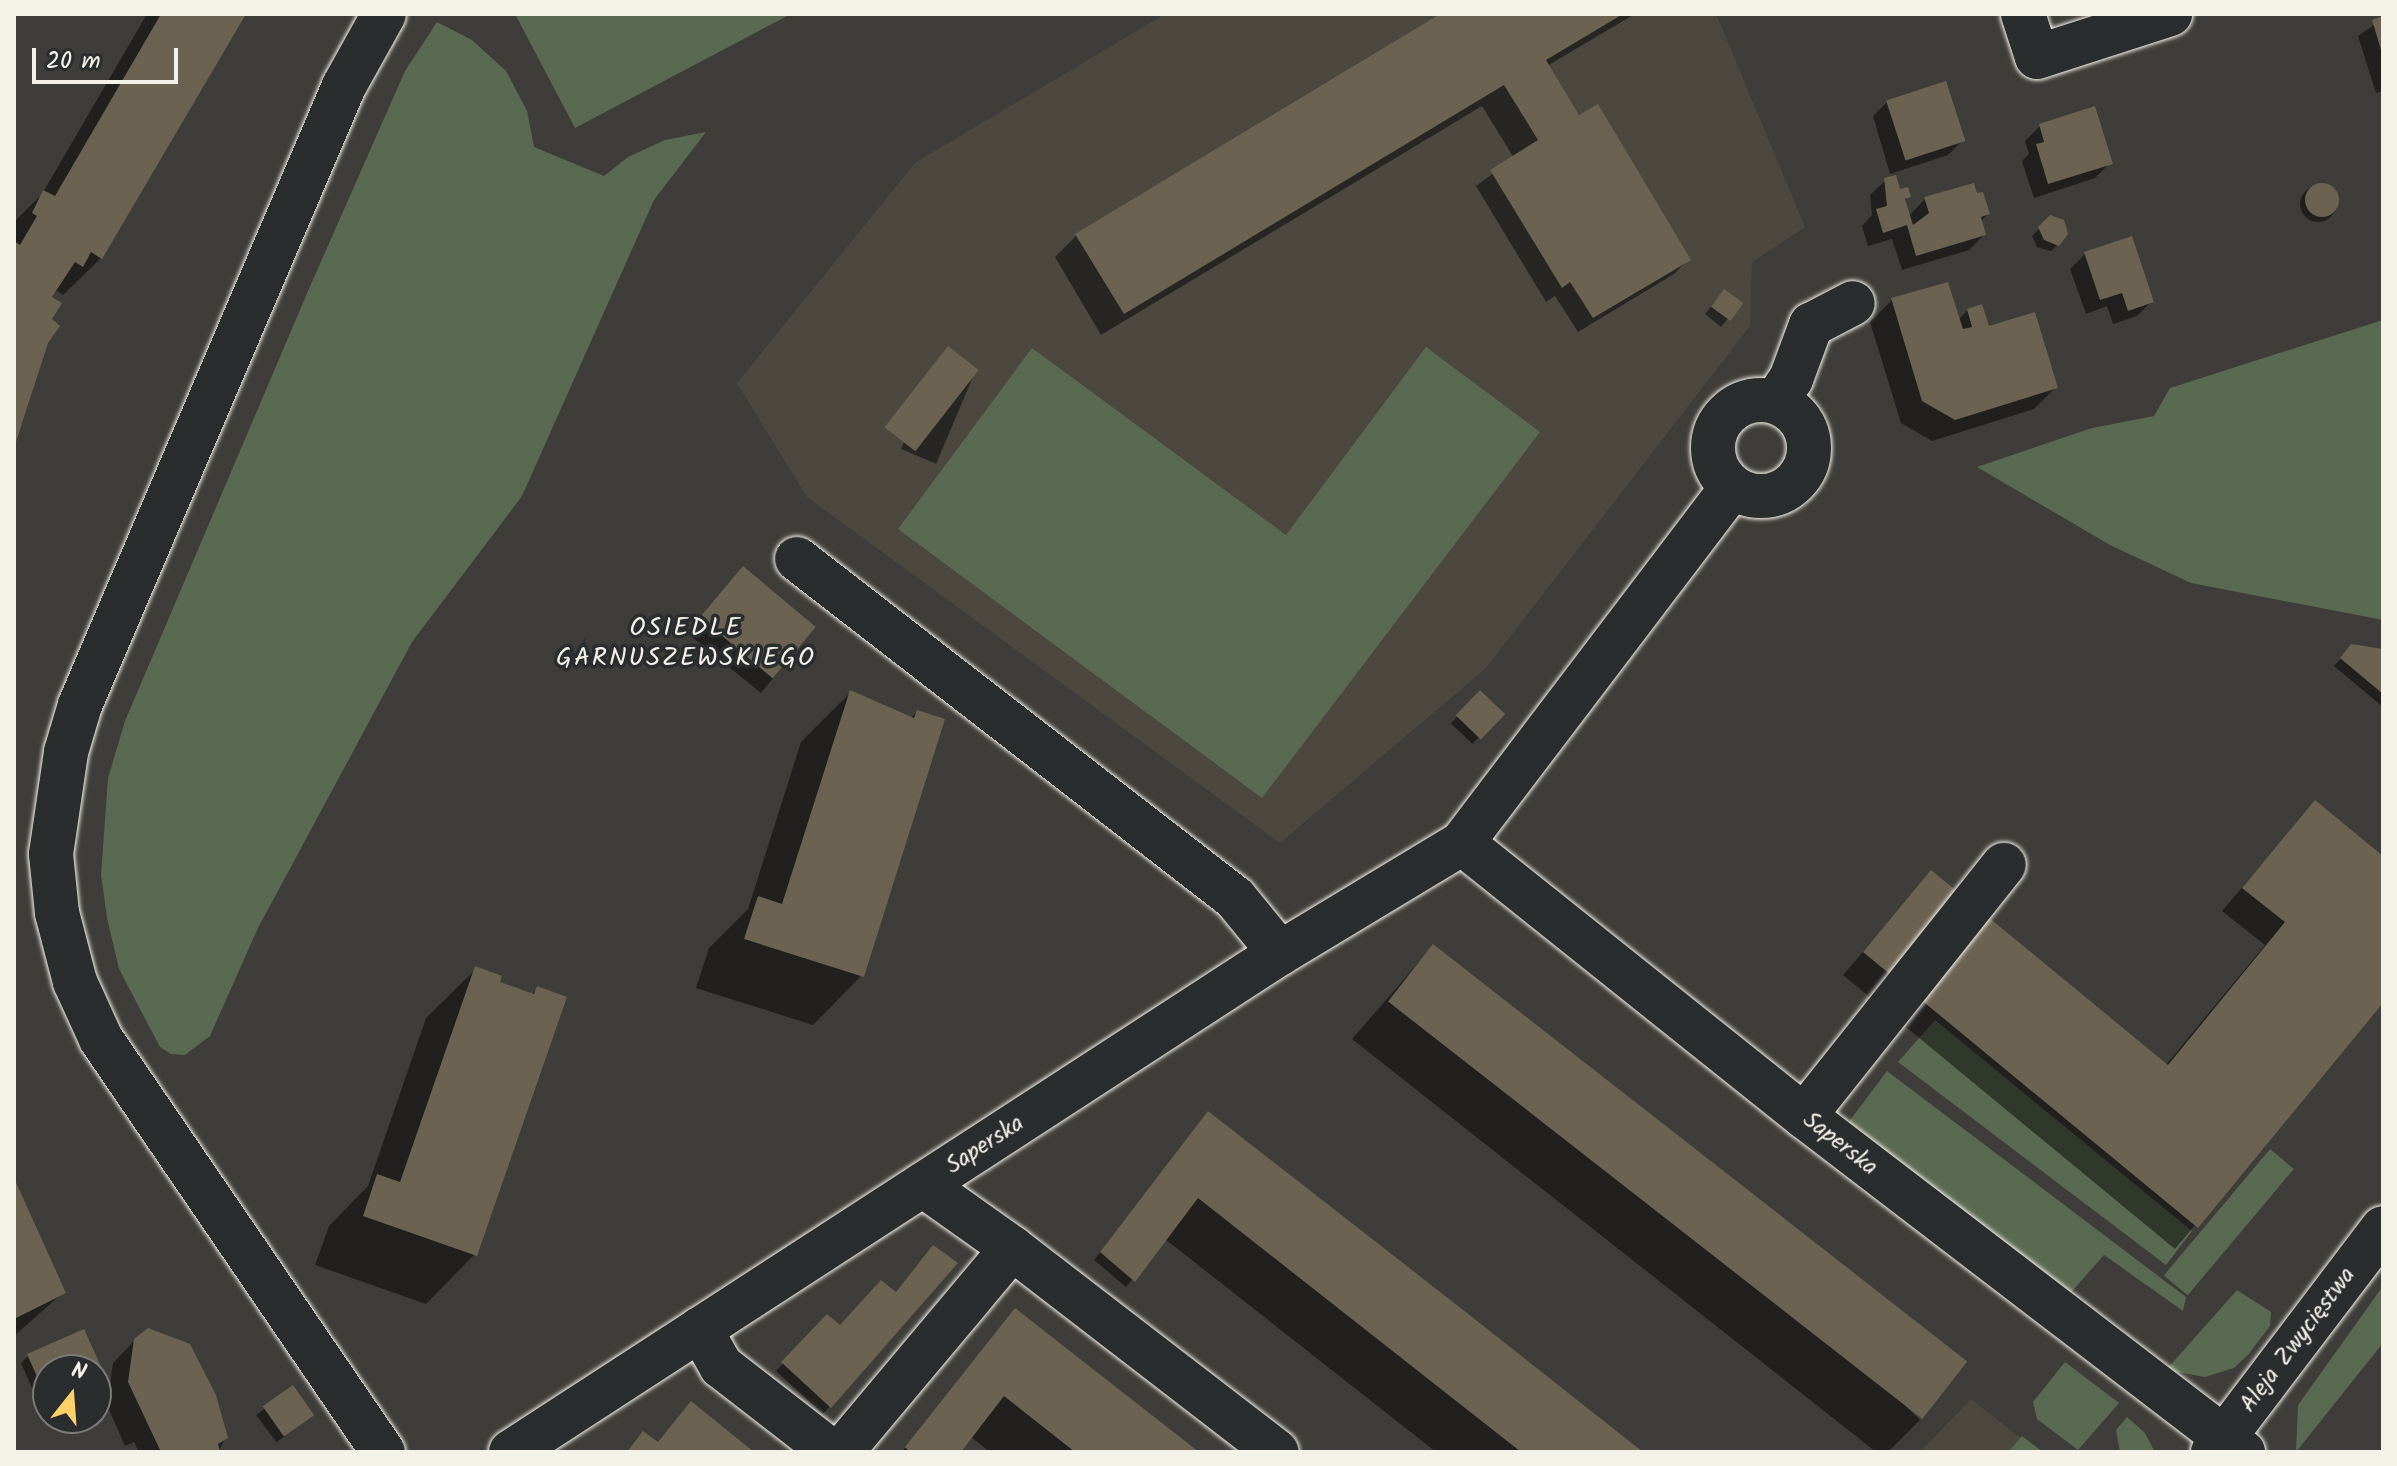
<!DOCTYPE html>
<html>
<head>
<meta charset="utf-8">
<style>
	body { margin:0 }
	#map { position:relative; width:2397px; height:1466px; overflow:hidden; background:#3e3d39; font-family:Kalam,sans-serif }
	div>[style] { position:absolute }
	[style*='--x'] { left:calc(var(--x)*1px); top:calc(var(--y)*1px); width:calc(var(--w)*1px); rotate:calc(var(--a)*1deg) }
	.built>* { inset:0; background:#4c4840 }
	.green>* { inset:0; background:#5a6951; transform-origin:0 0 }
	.shadow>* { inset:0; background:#0007; transform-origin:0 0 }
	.round { border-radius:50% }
	.building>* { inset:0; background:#6b6252; transform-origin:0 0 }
	.roads { filter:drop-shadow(0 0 2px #f4f1e8) drop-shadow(0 0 2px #f4f1e8) }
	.minor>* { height:44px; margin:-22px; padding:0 22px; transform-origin:22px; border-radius:22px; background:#2a2d2e }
	.minor>.ring { margin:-22px; padding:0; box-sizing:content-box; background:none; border:44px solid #2a2d2e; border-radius:50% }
	span { translate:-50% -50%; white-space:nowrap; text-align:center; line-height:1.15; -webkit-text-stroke:7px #2a2d2e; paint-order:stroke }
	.street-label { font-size:24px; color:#f4f1e8 }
	.neighbourhood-label { font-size:26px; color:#f4f1e8; letter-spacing:2px }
	.frame { position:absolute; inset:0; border:16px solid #f4f1e8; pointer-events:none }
	.north { position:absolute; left:32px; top:1354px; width:80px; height:80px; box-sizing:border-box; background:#2a2d2e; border:2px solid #7b7b78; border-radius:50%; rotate:17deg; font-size:22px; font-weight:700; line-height:32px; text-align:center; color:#f4f1e8 }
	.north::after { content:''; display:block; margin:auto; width:28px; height:36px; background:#ffd166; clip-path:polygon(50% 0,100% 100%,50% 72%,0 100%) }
	.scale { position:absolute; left:32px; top:48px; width:146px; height:36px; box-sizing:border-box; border:4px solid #f4f1e8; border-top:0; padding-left:10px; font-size:24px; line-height:28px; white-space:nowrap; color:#f4f1e8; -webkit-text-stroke:6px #2a2d2e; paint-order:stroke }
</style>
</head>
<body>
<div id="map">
	<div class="built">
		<div style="clip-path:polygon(1165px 14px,1716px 14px,1805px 227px,1752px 262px,1750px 326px,1486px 668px,1280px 843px,807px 497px,737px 383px,915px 163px)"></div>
		<div style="clip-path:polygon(1971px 1399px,2038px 1452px,1920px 1452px)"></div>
	</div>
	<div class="green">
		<div style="clip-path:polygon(515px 14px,791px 14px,575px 128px)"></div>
		<div style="clip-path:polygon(437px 22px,472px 40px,506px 71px,527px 111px,534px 147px,604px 176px,628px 157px,665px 140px,706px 132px,654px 200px,522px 496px,412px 642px,258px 928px,210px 1036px,185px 1055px,171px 1054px,160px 1047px,119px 969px,107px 918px,101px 875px,108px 778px,125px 721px,308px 291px,405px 71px)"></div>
		<div style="clip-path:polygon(2383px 320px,2383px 620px,2191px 583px,2110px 545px,1977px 467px,2092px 428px,2154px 416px,2170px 388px)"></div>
		<div style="clip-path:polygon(1426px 347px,1540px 432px,1262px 798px,898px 529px,1032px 348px,1286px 535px)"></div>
		<div style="clip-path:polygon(1935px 1020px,2192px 1231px,2166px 1265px,1898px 1062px)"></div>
		<div style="clip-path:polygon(1887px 1071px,2186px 1297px,2183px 1311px,2104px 1255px,2067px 1297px,1848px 1123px)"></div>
		<div style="left:2270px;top:1149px;width:31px;height:165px;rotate:40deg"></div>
		<div style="clip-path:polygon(2383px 1286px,2383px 1343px,2296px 1452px,2298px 1405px)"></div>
		<div style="clip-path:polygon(2237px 1290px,2271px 1312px,2270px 1326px,2248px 1355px,2234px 1368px,2205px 1377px,2166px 1370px)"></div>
		<div style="clip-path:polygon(2065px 1362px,2119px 1403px,2078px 1450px,2037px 1419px,2033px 1402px)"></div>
		<div style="clip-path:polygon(2127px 1417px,2145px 1433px,2155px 1452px,2120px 1452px,2116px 1430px)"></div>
		<div style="clip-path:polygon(2022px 1436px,2043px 1452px,2008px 1452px)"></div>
	</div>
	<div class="shadow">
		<div style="clip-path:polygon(147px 14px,243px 14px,101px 258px,63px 295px,57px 291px,50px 298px,46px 342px,14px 436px,14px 222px,42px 194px)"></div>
		<div style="clip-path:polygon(1444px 14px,1635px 14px,1547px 66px,1577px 115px,1689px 259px,1674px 274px,1578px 332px,1555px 296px,1546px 302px,1476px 186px,1514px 158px,1482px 106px,1101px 335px,1055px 257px,1077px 235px)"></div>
		<div style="clip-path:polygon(2383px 19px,2383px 91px,2376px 93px,2358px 36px)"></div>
		<div style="clip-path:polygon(1888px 101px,1963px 140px,1948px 155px,1890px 174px,1873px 116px)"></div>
		<div style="clip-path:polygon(2040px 126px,2110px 163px,2095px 178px,2034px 198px,2022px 161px,2029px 154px,2025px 141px)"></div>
		<div style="clip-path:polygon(1886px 180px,1909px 196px,1903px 202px,1908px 217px,1925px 199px,1988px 214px,1980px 222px,1984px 235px,1969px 250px,1902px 270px,1892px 239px,1868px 246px,1862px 226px,1872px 215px,1870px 195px)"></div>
		<div class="round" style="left:2300px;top:186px;width:36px;height:36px"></div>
		<div style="clip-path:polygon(2050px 218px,2058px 244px,2051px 251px,2037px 247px,2032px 236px)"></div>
		<div style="clip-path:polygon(2085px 254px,2152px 301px,2137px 316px,2113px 324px,2107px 306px,2086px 314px,2070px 269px)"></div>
		<div style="clip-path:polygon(1717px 299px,1740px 304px,1721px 327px,1705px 314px)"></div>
		<div style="clip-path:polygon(1892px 300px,1958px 320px,1968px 310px,2056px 387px,2034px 409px,1932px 441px,1901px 423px,1870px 322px)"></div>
		<div style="left:941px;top:355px;width:38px;height:102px;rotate:23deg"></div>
		<div style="left:743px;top:569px;width:92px;height:85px;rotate:39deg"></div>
		<div style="clip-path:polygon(2383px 651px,2383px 707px,2334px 666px,2345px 654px)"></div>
		<div style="clip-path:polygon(850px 693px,911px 718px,917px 712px,862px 975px,813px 1025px,696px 988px,709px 948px,748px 909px,801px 742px)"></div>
		<div style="left:1480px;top:693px;width:30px;height:42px;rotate:44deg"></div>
		<div style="clip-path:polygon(2315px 802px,2383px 858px,2383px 1000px,2175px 1249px,1843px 975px,1931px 873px,2165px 1066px,2265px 945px,2222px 911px)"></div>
		<div style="clip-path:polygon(1433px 946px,1920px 1420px,1888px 1452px,1876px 1452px,1352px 1039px)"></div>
		<div style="clip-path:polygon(476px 969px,498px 984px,531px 995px,538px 988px,475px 1254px,426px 1304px,315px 1265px,329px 1226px,368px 1186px,426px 1018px)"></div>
		<div style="clip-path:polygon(1208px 1113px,1640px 1452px,1436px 1452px,1165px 1239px,1126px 1287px,1094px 1260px)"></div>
		<div style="clip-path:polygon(14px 1184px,64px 1292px,14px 1336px)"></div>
		<div style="clip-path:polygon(955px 1264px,823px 1414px,776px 1371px,828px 1317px,840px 1327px)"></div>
		<div style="clip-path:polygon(1008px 1318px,1196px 1452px,990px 1452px,971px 1437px,958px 1452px,902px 1452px)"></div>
		<div style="clip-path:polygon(135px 1340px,226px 1437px,218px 1452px,139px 1452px,134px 1442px,125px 1446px,107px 1405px,113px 1363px)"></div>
		<div style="clip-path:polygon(28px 1356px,101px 1371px,96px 1375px,96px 1370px,48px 1370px,48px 1390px,35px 1395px,21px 1363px)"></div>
		<div style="left:292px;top:1388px;width:34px;height:45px;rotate:53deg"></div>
	</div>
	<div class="building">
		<div style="clip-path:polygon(161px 14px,246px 14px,102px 259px,91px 252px,83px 267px,75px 262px,52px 297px,62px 303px,52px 319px,60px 326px,48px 343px,14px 448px,14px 241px,20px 245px,37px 216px,32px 213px,43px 190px,55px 196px)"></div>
		<div style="clip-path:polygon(1440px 14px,1623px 14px,1546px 60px,1579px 115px,1598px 104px,1691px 260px,1593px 318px,1570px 282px,1562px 288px,1490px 170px,1538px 140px,1504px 85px,1124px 314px,1075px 234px)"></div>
		<div style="clip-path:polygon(2383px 16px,2383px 53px,2382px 53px,2372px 20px)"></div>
		<div style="left:1946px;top:81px;width:63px;height:63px;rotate:72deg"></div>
		<div style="clip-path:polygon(2095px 106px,2113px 164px,2048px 184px,2036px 144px,2044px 142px,2039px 124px)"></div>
		<div style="clip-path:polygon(1896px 175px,1900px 189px,1908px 187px,1911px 197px,1905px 199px,1913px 225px,1929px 213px,1924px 197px,1974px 183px,1977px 193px,1983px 192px,1990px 214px,1981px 217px,1986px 235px,1916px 256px,1907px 225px,1883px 233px,1876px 209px,1887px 206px,1884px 178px)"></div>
		<div class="round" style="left:2305px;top:183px;width:34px;height:34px"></div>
		<div style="clip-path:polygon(2050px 215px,2064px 220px,2068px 234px,2059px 246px,2044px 240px,2038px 227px)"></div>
		<div style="clip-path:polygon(2132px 236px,2154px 302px,2128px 311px,2122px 293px,2100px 300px,2084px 252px)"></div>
		<div style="clip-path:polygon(1948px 282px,1963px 329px,1972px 327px,1967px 309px,1982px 304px,1989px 326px,2035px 312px,2058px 388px,1955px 420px,1922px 401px,1891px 298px)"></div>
		<div style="left:1724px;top:289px;width:24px;height:22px;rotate:36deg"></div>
		<div style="left:948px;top:346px;width:39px;height:103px;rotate:38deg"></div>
		<div style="left:743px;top:566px;width:95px;height:67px;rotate:40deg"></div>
		<div style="clip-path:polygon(2351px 644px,2383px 649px,2383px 694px,2340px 658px)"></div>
		<div style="clip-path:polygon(850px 690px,914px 718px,917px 710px,945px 719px,864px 977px,744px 939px,758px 896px,782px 904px)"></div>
		<div style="left:1480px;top:690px;width:35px;height:35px;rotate:44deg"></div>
		<div style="clip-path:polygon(2315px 800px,2383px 856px,2383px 1003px,2198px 1228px,1863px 952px,1931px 870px,2168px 1065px,2285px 922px,2242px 888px)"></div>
		<div style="left:1433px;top:944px;width:678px;height:73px;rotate:38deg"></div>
		<div style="clip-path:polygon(475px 966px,502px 976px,500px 982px,534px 994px,537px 986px,567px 997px,477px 1256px,363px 1216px,377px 1174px,400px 1182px)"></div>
		<div style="clip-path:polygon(1208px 1111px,1467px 1313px,1643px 1452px,1521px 1452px,1198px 1198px,1135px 1282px,1100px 1252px)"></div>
		<div style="clip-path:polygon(14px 1178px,66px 1293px,14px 1319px)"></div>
		<div style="clip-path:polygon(933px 1245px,958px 1263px,831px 1408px,781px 1362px,827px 1314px,840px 1325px,881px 1280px,896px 1292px)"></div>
		<div style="clip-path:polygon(1015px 1308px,1052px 1337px,1199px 1452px,1075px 1452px,1004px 1396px,961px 1452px,910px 1452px,905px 1447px)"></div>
		<div style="clip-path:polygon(148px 1328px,190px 1344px,216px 1395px,228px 1438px,218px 1444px,220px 1452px,161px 1452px,128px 1382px,134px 1339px)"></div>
		<div style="clip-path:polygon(84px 1329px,103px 1371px,96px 1377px,96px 1370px,48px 1370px,48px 1387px,43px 1390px,27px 1354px)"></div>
		<div style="left:293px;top:1385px;width:37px;height:37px;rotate:55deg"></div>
		<div style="clip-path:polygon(691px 1401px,754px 1452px,627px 1452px,643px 1431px,658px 1442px)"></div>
	</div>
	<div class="roads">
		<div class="minor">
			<div style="--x:2023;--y:14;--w:45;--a:72"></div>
			<div style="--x:2037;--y:57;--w:140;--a:-17.9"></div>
			<div class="ring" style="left:1713px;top:400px;width:52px;height:52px"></div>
			<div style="--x:1776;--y:401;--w:27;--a:-56"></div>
			<div style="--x:1791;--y:379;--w:58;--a:-69.7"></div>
			<div style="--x:1811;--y:325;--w:47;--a:-27.6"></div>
			<div style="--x:797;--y:559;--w:554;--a:37.74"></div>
			<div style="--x:1235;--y:898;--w:71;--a:50.7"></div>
			<div style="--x:1462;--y:843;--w:438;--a:38.6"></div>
			<div style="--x:1804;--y:1116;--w:553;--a:37.43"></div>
			<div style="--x:1804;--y:1116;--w:321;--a:-51.5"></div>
			<div style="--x:923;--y:1185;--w:109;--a:35.3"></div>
			<div style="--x:1012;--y:1248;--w:334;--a:37.6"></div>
			<div style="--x:700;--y:1329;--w:43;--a:60.4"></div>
			<div style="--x:721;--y:1366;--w:140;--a:37.8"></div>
			<div style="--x:383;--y:1452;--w:500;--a:-124.33"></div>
			<div style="--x:101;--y:1039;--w:63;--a:-114.5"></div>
			<div style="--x:75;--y:982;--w:71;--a:-104.6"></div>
			<div style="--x:57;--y:913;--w:59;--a:-95.8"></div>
			<div style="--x:51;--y:854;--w:103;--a:-81.6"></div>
			<div style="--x:66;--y:752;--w:49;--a:-73.4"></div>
			<div style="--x:80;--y:705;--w:673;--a:-66.9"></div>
			<div style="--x:344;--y:86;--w:82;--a:-60.9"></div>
			<div style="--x:511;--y:1452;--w:917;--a:-32.98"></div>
			<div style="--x:1280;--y:953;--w:213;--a:-31.1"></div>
			<div style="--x:1462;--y:843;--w:447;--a:-52.8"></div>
			<div style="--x:841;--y:1452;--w:266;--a:-50"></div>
			<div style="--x:2213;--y:1452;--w:281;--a:-52.8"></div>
		</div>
	</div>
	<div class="street-label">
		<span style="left:1840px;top:1144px;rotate:38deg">Saperska</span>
		<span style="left:985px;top:1145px;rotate:-33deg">Saperska</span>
		<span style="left:2298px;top:1340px;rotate:-53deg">Aleja Zwycięstwa</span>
	</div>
	<div class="neighbourhood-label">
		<span style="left:686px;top:644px">OSIEDLE<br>GARNUSZEWSKIEGO</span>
	</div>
	<div class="frame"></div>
	<div class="north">N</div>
	<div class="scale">20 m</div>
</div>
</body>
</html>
